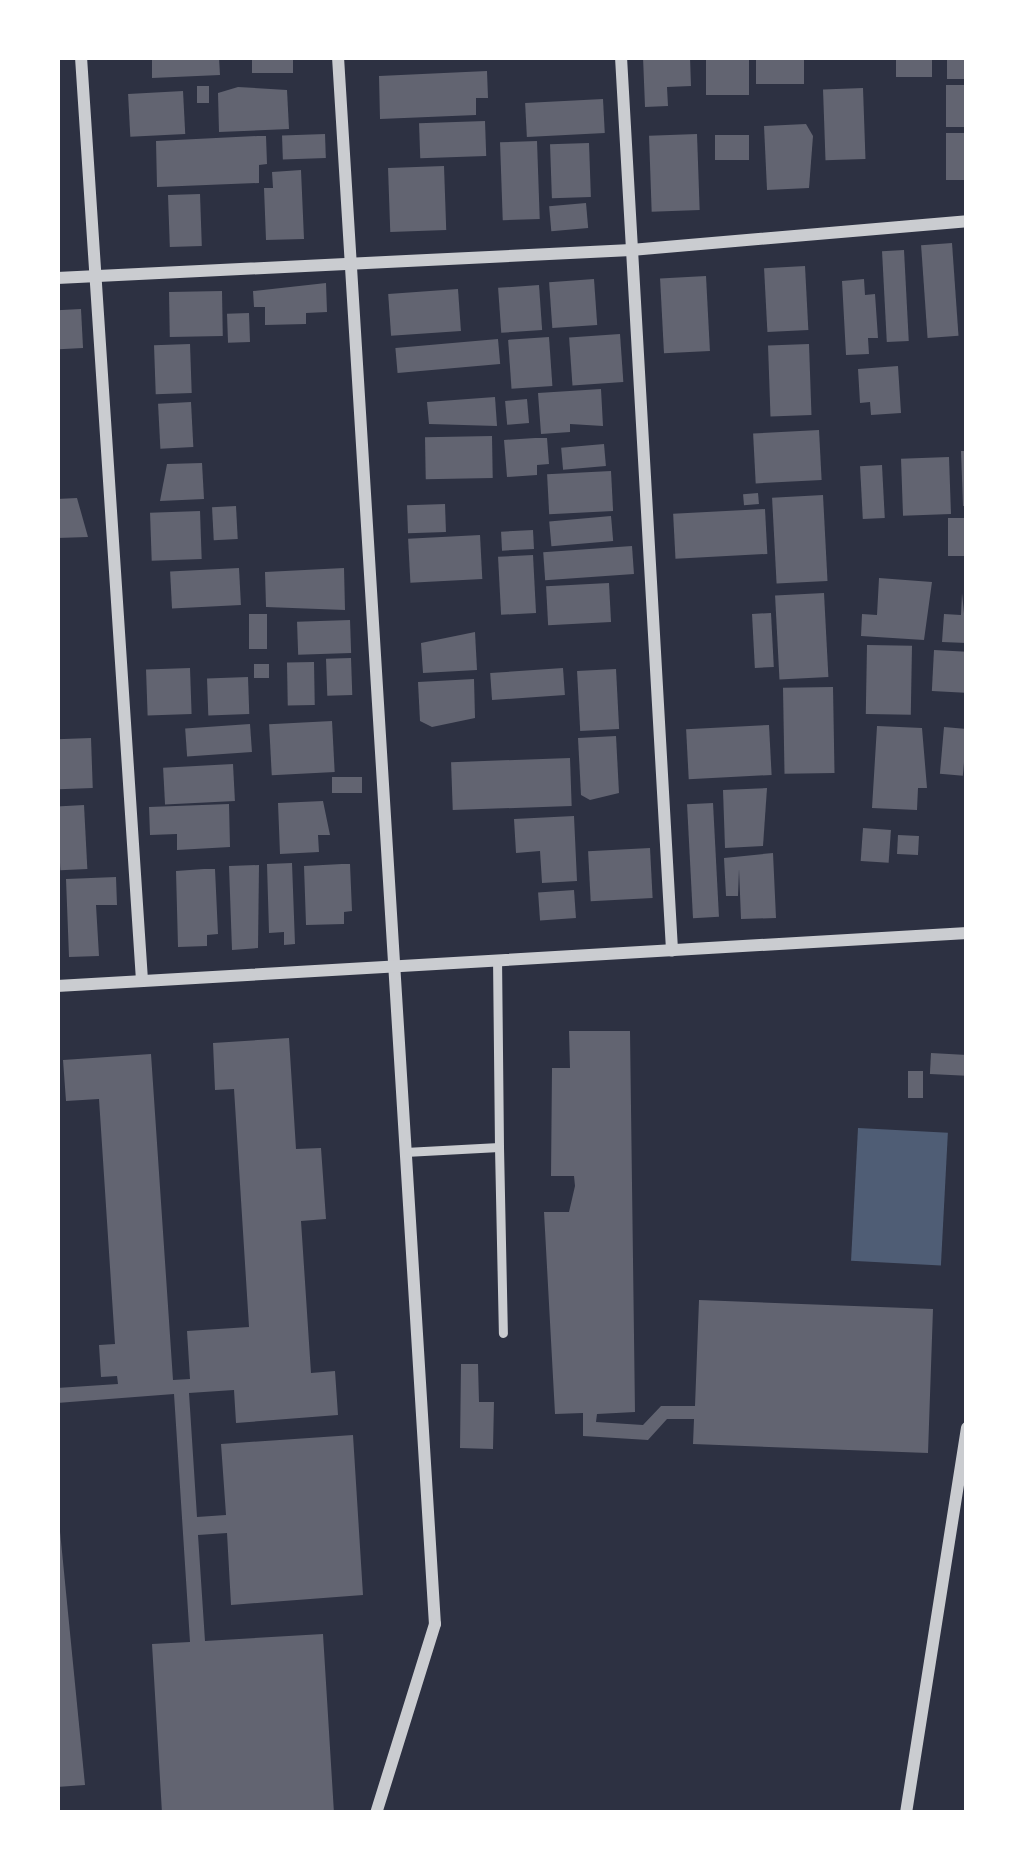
<!DOCTYPE html>
<html>
<head>
<meta charset="utf-8">
<style>
	body { margin:0 }
	#map { position:relative; width:1024px; height:1870px; overflow:hidden; background:#2d3142; font-family:"DM Sans",sans-serif }
	div>[style] { position:absolute }
	[style*='--x'] { left:calc(var(--x)*1px); top:calc(var(--y)*1px); width:calc(var(--w)*1px); rotate:calc(var(--a)*1deg) }
	.water>* { inset:0; background:#4f5d75; transform-origin:0 0 }
	.building>* { inset:0; background:#626471; transform-origin:0 0 }
	.service>* { height:9px; margin:-4.5px; padding:0 4.5px; transform-origin:4.5px; border-radius:4.5px; background:#caccd0 }
	.minor>* { height:12px; margin:-6px; padding:0 6px; transform-origin:6px; border-radius:6px; background:#caccd0 }
	span { translate:-50% -50%; white-space:nowrap; text-align:center; line-height:1.15; -webkit-text-stroke:9px #fff; paint-order:stroke }
	.frame { position:absolute; inset:0; border:60px solid #fff; pointer-events:none }
</style>
</head>
<body>
<div id="map">
	<div class="water">
		<div style="left:858px;top:1128px;width:90px;height:133px;rotate:3deg"></div>
	</div>
	<div class="building">
		<div style="clip-path:polygon(152px 57px,219px 57px,220px 75px,152px 78px)"></div>
		<div style="left:252px;top:57px;width:41px;height:16px"></div>
		<div style="clip-path:polygon(643px 57px,690px 57px,691px 86px,667px 87px,668px 106px,645px 107px)"></div>
		<div style="left:706px;top:57px;width:43px;height:38px"></div>
		<div style="left:756px;top:57px;width:48px;height:27px"></div>
		<div style="left:896px;top:57px;width:36px;height:20px"></div>
		<div style="left:947px;top:57px;width:20px;height:22px"></div>
		<div style="clip-path:polygon(487px 71px,488px 98px,476px 98px,476px 115px,380px 119px,379px 76px)"></div>
		<div style="left:967px;top:85px;width:42px;height:21px;rotate:90deg"></div>
		<div style="left:197px;top:86px;width:12px;height:17px"></div>
		<div style="clip-path:polygon(238px 87px,287px 90px,289px 129px,219px 132px,218px 93px)"></div>
		<div style="left:863px;top:88px;width:71px;height:40px;rotate:88deg"></div>
		<div style="left:183px;top:91px;width:43px;height:55px;rotate:87deg"></div>
		<div style="left:603px;top:99px;width:34px;height:78px;rotate:87deg"></div>
		<div style="left:485px;top:121px;width:35px;height:66px;rotate:88deg"></div>
		<div style="clip-path:polygon(806px 124px,813px 136px,809px 188px,767px 190px,764px 126px)"></div>
		<div style="left:967px;top:133px;width:47px;height:21px;rotate:90deg"></div>
		<div style="left:325px;top:134px;width:24px;height:43px;rotate:88deg"></div>
		<div style="left:697px;top:134px;width:76px;height:48px;rotate:88deg"></div>
		<div style="left:749px;top:135px;width:25px;height:34px;rotate:90deg"></div>
		<div style="clip-path:polygon(258px 136px,266px 136px,267px 164px,259px 165px,259px 183px,157px 187px,156px 141px)"></div>
		<div style="left:537px;top:141px;width:78px;height:37px;rotate:88deg"></div>
		<div style="left:589px;top:143px;width:54px;height:39px;rotate:88deg"></div>
		<div style="left:444px;top:166px;width:64px;height:56px;rotate:88deg"></div>
		<div style="clip-path:polygon(301px 170px,304px 239px,266px 240px,264px 188px,273px 188px,272px 172px)"></div>
		<div style="left:200px;top:194px;width:52px;height:32px;rotate:88deg"></div>
		<div style="left:586px;top:203px;width:25px;height:37px;rotate:85deg"></div>
		<div style="left:952px;top:243px;width:93px;height:31px;rotate:86deg"></div>
		<div style="left:904px;top:250px;width:91px;height:22px;rotate:87deg"></div>
		<div style="left:805px;top:266px;width:64px;height:41px;rotate:87deg"></div>
		<div style="left:706px;top:276px;width:75px;height:46px;rotate:87deg"></div>
		<div style="left:594px;top:279px;width:46px;height:45px;rotate:86deg"></div>
		<div style="clip-path:polygon(864px 279px,865px 295px,875px 294px,878px 338px,868px 338px,869px 354px,846px 355px,842px 281px)"></div>
		<div style="clip-path:polygon(326px 283px,327px 312px,306px 313px,306px 324px,265px 325px,265px 307px,254px 307px,253px 291px)"></div>
		<div style="left:539px;top:285px;width:45px;height:41px;rotate:86deg"></div>
		<div style="left:458px;top:289px;width:42px;height:70px;rotate:86deg"></div>
		<div style="left:222px;top:291px;width:45px;height:53px;rotate:89deg"></div>
		<div style="left:81px;top:309px;width:39px;height:24px;rotate:87deg"></div>
		<div style="left:249px;top:313px;width:29px;height:22px;rotate:88deg"></div>
		<div style="left:620px;top:334px;width:48px;height:51px;rotate:86deg"></div>
		<div style="left:549px;top:337px;width:49px;height:41px;rotate:86deg"></div>
		<div style="left:498px;top:339px;width:25px;height:103px;rotate:85deg"></div>
		<div style="left:190px;top:344px;width:49px;height:36px;rotate:88deg"></div>
		<div style="left:809px;top:344px;width:71px;height:41px;rotate:88deg"></div>
		<div style="clip-path:polygon(898px 366px,901px 413px,871px 415px,870px 402px,860px 403px,858px 369px)"></div>
		<div style="clip-path:polygon(601px 389px,603px 426px,570px 424px,570px 432px,541px 434px,538px 393px)"></div>
		<div style="clip-path:polygon(495px 397px,497px 426px,429px 424px,427px 402px)"></div>
		<div style="left:527px;top:399px;width:24px;height:22px;rotate:85deg"></div>
		<div style="left:191px;top:402px;width:45px;height:33px;rotate:87deg"></div>
		<div style="left:819px;top:430px;width:50px;height:66px;rotate:87deg"></div>
		<div style="left:492px;top:436px;width:42px;height:67px;rotate:89deg"></div>
		<div style="clip-path:polygon(535px 438px,547px 438px,549px 464px,537px 465px,537px 475px,507px 477px,504px 440px)"></div>
		<div style="left:604px;top:444px;width:22px;height:43px;rotate:85deg"></div>
		<div style="clip-path:polygon(961px 451px,967px 451px,967px 506px,963px 506px)"></div>
		<div style="left:949px;top:457px;width:57px;height:48px;rotate:88deg"></div>
		<div style="clip-path:polygon(202px 463px,204px 499px,160px 501px,167px 464px)"></div>
		<div style="left:882px;top:465px;width:53px;height:22px;rotate:87deg"></div>
		<div style="left:611px;top:471px;width:40px;height:64px;rotate:87deg"></div>
		<div style="left:758px;top:493px;width:11px;height:15px;rotate:85deg"></div>
		<div style="left:823px;top:495px;width:86px;height:51px;rotate:87deg"></div>
		<div style="clip-path:polygon(77px 498px,88px 537px,57px 538px,57px 499px)"></div>
		<div style="left:445px;top:504px;width:28px;height:38px;rotate:88deg"></div>
		<div style="left:236px;top:506px;width:33px;height:24px;rotate:87deg"></div>
		<div style="left:765px;top:509px;width:45px;height:92px;rotate:87deg"></div>
		<div style="left:200px;top:511px;width:48px;height:50px;rotate:88deg"></div>
		<div style="left:611px;top:516px;width:25px;height:62px;rotate:85deg"></div>
		<div style="left:967px;top:518px;width:38px;height:19px;rotate:90deg"></div>
		<div style="left:533px;top:530px;width:19px;height:32px;rotate:87deg"></div>
		<div style="left:480px;top:535px;width:44px;height:72px;rotate:87deg"></div>
		<div style="left:632px;top:546px;width:28px;height:89px;rotate:86deg"></div>
		<div style="left:533px;top:555px;width:58px;height:35px;rotate:87deg"></div>
		<div style="left:239px;top:568px;width:37px;height:69px;rotate:87deg"></div>
		<div style="clip-path:polygon(344px 568px,345px 610px,266px 607px,265px 572px)"></div>
		<div style="clip-path:polygon(879px 578px,932px 582px,924px 640px,861px 636px,862px 614px,877px 615px)"></div>
		<div style="left:609px;top:583px;width:39px;height:63px;rotate:87deg"></div>
		<div style="left:824px;top:593px;width:84px;height:49px;rotate:87deg"></div>
		<div style="clip-path:polygon(962px 593px,967px 643px,942px 642px,944px 614px,961px 615px)"></div>
		<div style="left:771px;top:613px;width:54px;height:19px;rotate:87deg"></div>
		<div style="left:249px;top:614px;width:18px;height:35px"></div>
		<div style="left:350px;top:620px;width:33px;height:53px;rotate:88deg"></div>
		<div style="clip-path:polygon(475px 632px,477px 670px,423px 673px,421px 643px)"></div>
		<div style="left:867px;top:645px;width:45px;height:69px;rotate:1deg"></div>
		<div style="left:934px;top:650px;width:33px;height:41px;rotate:3deg"></div>
		<div style="left:351px;top:658px;width:37px;height:25px;rotate:88deg"></div>
		<div style="left:314px;top:662px;width:43px;height:27px;rotate:89deg"></div>
		<div style="left:254px;top:664px;width:15px;height:14px"></div>
		<div style="left:190px;top:668px;width:46px;height:44px;rotate:88deg"></div>
		<div style="left:563px;top:668px;width:27px;height:73px;rotate:86deg"></div>
		<div style="left:616px;top:669px;width:60px;height:39px;rotate:87deg"></div>
		<div style="left:248px;top:677px;width:37px;height:41px;rotate:88deg"></div>
		<div style="clip-path:polygon(474px 679px,475px 718px,432px 727px,420px 721px,418px 682px)"></div>
		<div style="left:833px;top:687px;width:86px;height:50px;rotate:89deg"></div>
		<div style="left:332px;top:721px;width:51px;height:63px;rotate:87deg"></div>
		<div style="left:250px;top:724px;width:28px;height:65px;rotate:86deg"></div>
		<div style="left:769px;top:725px;width:50px;height:83px;rotate:87deg"></div>
		<div style="clip-path:polygon(877px 726px,922px 728px,927px 788px,918px 788px,917px 810px,872px 808px)"></div>
		<div style="left:944px;top:727px;width:23px;height:47px;rotate:5deg"></div>
		<div style="clip-path:polygon(616px 736px,619px 793px,590px 800px,581px 795px,578px 738px)"></div>
		<div style="left:91px;top:738px;width:50px;height:34px;rotate:88deg"></div>
		<div style="left:570px;top:758px;width:48px;height:119px;rotate:88deg"></div>
		<div style="left:233px;top:764px;width:37px;height:70px;rotate:87deg"></div>
		<div style="left:362px;top:777px;width:16px;height:30px;rotate:90deg"></div>
		<div style="clip-path:polygon(767px 788px,763px 846px,725px 848px,723px 790px)"></div>
		<div style="clip-path:polygon(323px 801px,330px 835px,318px 835px,319px 852px,280px 854px,278px 803px)"></div>
		<div style="left:713px;top:803px;width:114px;height:26px;rotate:87deg"></div>
		<div style="clip-path:polygon(229px 804px,230px 847px,177px 850px,177px 834px,150px 835px,149px 807px)"></div>
		<div style="left:84px;top:805px;width:64px;height:27px;rotate:87deg"></div>
		<div style="clip-path:polygon(574px 816px,577px 881px,542px 883px,540px 851px,516px 853px,514px 819px)"></div>
		<div style="left:863px;top:828px;width:28px;height:33px;rotate:4deg"></div>
		<div style="left:898px;top:835px;width:21px;height:19px;rotate:3deg"></div>
		<div style="left:650px;top:848px;width:50px;height:62px;rotate:87deg"></div>
		<div style="clip-path:polygon(773px 853px,776px 918px,741px 919px,739px 869px,738px 896px,726px 896px,724px 858px)"></div>
		<div style="clip-path:polygon(292px 863px,295px 944px,284px 945px,284px 932px,269px 933px,267px 864px)"></div>
		<div style="clip-path:polygon(342px 864px,350px 864px,352px 911px,344px 912px,344px 924px,306px 925px,304px 866px)"></div>
		<div style="clip-path:polygon(259px 865px,258px 948px,232px 950px,229px 866px)"></div>
		<div style="clip-path:polygon(204px 869px,215px 869px,218px 934px,207px 935px,207px 946px,178px 947px,176px 871px)"></div>
		<div style="clip-path:polygon(116px 877px,117px 905px,96px 905px,99px 956px,69px 957px,66px 879px)"></div>
		<div style="left:574px;top:890px;width:28px;height:36px;rotate:86deg"></div>
		<div style="clip-path:polygon(569px 1031px,630px 1031px,635px 1412px,597px 1414px,596px 1422px,643px 1425px,661px 1406px,695px 1406px,699px 1300px,933px 1309px,928px 1453px,693px 1444px,694px 1419px,667px 1419px,648px 1440px,583px 1436px,583px 1413px,555px 1414px,544px 1212px,569px 1212px,575px 1186px,574px 1176px,551px 1176px,552px 1068px,570px 1068px)"></div>
		<div style="clip-path:polygon(289px 1038px,296px 1149px,321px 1148px,326px 1219px,301px 1221px,311px 1373px,335px 1371px,338px 1415px,236px 1423px,234px 1390px,189px 1393px,197px 1517px,226px 1515px,221px 1444px,353px 1435px,363px 1595px,231px 1605px,227px 1533px,198px 1535px,205px 1641px,323px 1634px,334px 1813px,162px 1813px,152px 1644px,190px 1642px,174px 1394px,57px 1403px,57px 1388px,118px 1384px,117px 1376px,101px 1377px,99px 1345px,115px 1344px,99px 1099px,66px 1101px,63px 1060px,151px 1054px,173px 1380px,190px 1379px,187px 1331px,249px 1327px,234px 1089px,215px 1090px,213px 1043px)"></div>
		<div style="left:931px;top:1053px;width:36px;height:21px;rotate:3deg"></div>
		<div style="left:908px;top:1071px;width:15px;height:27px"></div>
		<div style="clip-path:polygon(461px 1364px,478px 1364px,479px 1402px,494px 1402px,493px 1449px,460px 1448px)"></div>
		<div style="clip-path:polygon(57px 1501px,85px 1785px,57px 1787px)"></div>
	</div>
	<div class="service">
		<div style="--x:499;--y:1147;--w:186;--a:88.8"></div>
		<div style="--x:405;--y:1152;--w:94;--a:-3"></div>
		<div style="--x:499;--y:1147;--w:187;--a:-90.6"></div>
	</div>
	<div class="minor">
		<div style="--x:81;--y:57;--w:926;--a:86.22"></div>
		<div style="--x:338;--y:57;--w:1570;--a:86.46"></div>
		<div style="--x:435;--y:1624;--w:198;--a:107.3"></div>
		<div style="--x:621;--y:57;--w:895;--a:86.73"></div>
		<div style="--x:57;--y:278;--w:575;--a:-2.79"></div>
		<div style="--x:631;--y:250;--w:337;--a:-4.9"></div>
		<div style="--x:57;--y:986;--w:912;--a:-3.33"></div>
		<div style="--x:906;--y:1813;--w:390;--a:-81"></div>
	</div>
	<div class="frame"></div>
</div>
</body>
</html>
